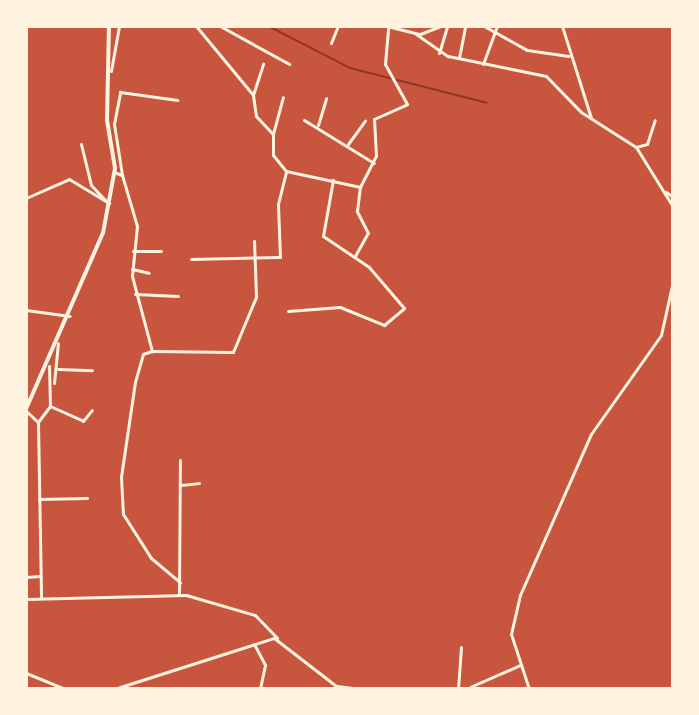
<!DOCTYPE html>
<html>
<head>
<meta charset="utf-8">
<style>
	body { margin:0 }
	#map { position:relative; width:699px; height:715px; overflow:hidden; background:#c8553d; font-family:"Noto Sans",sans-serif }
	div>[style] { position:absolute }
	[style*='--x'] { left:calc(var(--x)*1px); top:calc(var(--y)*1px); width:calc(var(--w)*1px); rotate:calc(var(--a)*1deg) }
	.stream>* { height:2px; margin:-1px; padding:0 1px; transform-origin:1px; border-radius:1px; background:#8f3625 }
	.minor>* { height:3px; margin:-1.5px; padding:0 1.5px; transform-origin:1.5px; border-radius:1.5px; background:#fff3e0 }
	.tertiary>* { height:3px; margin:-1.5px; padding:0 1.5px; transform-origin:1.5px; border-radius:1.5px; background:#fff3e0 }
	.secondary>* { height:4px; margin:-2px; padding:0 2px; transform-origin:2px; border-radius:2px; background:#fff3e0 }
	span { translate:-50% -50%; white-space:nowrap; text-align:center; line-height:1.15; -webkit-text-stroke:6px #fff3e0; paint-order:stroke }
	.frame { position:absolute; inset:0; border:28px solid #fff3e0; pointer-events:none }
</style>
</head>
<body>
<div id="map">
	<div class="stream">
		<div style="--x:268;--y:26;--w:92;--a:27.1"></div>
		<div style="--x:350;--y:68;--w:141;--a:14.3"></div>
	</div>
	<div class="minor">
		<div style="--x:196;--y:26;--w:89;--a:50.4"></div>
		<div style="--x:253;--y:95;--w:21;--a:82"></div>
		<div style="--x:256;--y:116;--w:25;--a:47"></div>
		<div style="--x:273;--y:134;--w:21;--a:90"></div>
		<div style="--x:273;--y:155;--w:21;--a:51"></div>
		<div style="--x:286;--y:171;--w:76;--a:12.2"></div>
		<div style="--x:360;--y:187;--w:35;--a:-63"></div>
		<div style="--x:376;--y:156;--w:37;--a:-93"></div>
		<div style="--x:374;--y:119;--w:36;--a:-24"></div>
		<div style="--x:407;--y:104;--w:46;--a:-118.8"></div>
		<div style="--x:385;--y:64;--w:38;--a:-85"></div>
		<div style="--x:220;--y:26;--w:79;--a:28.8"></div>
		<div style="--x:484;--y:26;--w:49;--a:29.2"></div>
		<div style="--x:527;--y:50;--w:42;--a:8.1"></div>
		<div style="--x:562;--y:26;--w:96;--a:72.5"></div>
		<div style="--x:331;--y:43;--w:18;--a:-68"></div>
		<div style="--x:439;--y:53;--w:28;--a:-73"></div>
		<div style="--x:459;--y:58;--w:33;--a:-79"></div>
		<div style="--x:483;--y:64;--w:40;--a:-69.8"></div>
		<div style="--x:111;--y:71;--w:46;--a:-79.9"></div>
		<div style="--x:253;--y:95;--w:33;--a:-72"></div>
		<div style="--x:304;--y:120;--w:82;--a:31.6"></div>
		<div style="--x:318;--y:125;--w:28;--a:-73"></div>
		<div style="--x:273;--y:134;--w:38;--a:-75"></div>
		<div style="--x:81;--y:144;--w:42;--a:76.3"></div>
		<div style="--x:91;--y:185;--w:22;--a:47"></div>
		<div style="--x:348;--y:144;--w:29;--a:-54"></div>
		<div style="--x:636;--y:147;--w:11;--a:-15"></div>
		<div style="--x:647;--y:144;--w:25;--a:-72"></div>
		<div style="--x:114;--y:172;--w:9;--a:21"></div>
		<div style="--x:122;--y:175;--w:53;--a:73.6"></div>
		<div style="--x:137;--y:226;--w:50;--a:95.7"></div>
		<div style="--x:132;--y:276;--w:78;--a:75.1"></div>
		<div style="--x:152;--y:351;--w:81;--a:0.7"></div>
		<div style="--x:233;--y:352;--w:60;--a:-67.3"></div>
		<div style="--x:256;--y:297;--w:56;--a:-92"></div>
		<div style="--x:122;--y:175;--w:52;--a:-98.9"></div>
		<div style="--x:114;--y:124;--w:33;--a:-79"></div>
		<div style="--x:120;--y:92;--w:58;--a:8"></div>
		<div style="--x:666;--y:192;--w:9;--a:36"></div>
		<div style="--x:26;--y:198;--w:47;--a:-23.8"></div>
		<div style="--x:69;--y:179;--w:47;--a:31"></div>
		<div style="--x:133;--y:251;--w:28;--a:0"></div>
		<div style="--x:355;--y:256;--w:26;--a:-61"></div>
		<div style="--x:368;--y:233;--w:25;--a:-117"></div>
		<div style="--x:357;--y:211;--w:24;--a:-83"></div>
		<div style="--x:191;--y:259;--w:89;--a:-1.3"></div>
		<div style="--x:280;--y:257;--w:53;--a:-92.2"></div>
		<div style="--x:278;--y:204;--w:34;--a:-76"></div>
		<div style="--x:132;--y:269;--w:17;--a:13"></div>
		<div style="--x:135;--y:294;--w:43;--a:2.7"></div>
		<div style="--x:26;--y:310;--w:44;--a:7.8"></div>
		<div style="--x:288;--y:311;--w:52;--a:-4.4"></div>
		<div style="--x:340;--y:307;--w:48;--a:22.2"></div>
		<div style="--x:384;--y:325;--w:26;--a:-40"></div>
		<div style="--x:404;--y:308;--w:54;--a:-130.5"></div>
		<div style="--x:369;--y:267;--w:55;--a:-146"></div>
		<div style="--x:323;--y:236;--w:57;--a:-79.9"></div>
		<div style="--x:152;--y:351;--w:9;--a:162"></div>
		<div style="--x:143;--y:354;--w:29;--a:106"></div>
		<div style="--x:135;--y:382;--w:96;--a:98.4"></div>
		<div style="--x:121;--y:477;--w:37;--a:87"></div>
		<div style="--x:123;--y:514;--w:52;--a:57.5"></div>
		<div style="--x:151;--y:558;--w:38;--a:40"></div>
		<div style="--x:58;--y:369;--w:34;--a:2"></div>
		<div style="--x:54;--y:383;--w:40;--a:-84.3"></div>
		<div style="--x:50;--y:406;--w:36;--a:24"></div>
		<div style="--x:83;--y:421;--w:14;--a:-51"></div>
		<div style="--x:26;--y:411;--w:16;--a:43"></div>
		<div style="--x:38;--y:422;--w:176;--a:89"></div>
		<div style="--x:38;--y:422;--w:20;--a:-53"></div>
		<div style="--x:50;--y:406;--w:40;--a:-91.4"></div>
		<div style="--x:181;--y:485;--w:18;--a:-6"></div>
		<div style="--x:39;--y:499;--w:48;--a:-1.2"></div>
		<div style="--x:26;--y:577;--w:14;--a:-4"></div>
		<div style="--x:179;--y:594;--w:134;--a:-89.6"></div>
		<div style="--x:26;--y:599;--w:160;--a:-1.4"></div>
		<div style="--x:186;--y:595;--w:72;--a:16.2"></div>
		<div style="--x:255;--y:615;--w:32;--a:46"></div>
		<div style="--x:254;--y:644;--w:24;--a:62"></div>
		<div style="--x:265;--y:665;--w:25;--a:102"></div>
		<div style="--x:26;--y:673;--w:42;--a:22.3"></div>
		<div style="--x:337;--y:686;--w:26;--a:7"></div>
		<div style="--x:470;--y:687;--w:55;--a:-23.7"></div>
		<div style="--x:114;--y:689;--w:168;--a:-17.7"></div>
		<div style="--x:274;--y:638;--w:83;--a:37.7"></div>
		<div style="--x:458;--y:689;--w:42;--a:-85.9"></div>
	</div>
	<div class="tertiary">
		<div style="--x:387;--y:26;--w:34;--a:14"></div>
		<div style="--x:420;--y:34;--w:22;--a:-21"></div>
		<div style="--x:416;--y:34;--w:39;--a:35"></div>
		<div style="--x:448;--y:56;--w:100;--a:11.5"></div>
		<div style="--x:546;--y:76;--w:50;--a:45.8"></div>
		<div style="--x:581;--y:112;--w:65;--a:32.5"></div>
		<div style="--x:636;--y:147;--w:70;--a:58.3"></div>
		<div style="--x:529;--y:689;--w:58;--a:-108.1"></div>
		<div style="--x:511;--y:634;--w:40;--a:-77"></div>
		<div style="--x:520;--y:595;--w:176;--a:-66.2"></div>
		<div style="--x:591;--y:434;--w:121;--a:-54.7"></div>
		<div style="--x:661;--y:335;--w:55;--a:-77.5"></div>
	</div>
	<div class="secondary">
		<div style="--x:26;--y:409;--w:192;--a:-66.4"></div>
		<div style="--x:103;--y:233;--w:66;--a:-79.5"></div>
		<div style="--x:115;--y:168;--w:49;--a:-99.5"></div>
		<div style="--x:107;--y:120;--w:94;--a:-88.8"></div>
	</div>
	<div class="frame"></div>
</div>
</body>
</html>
